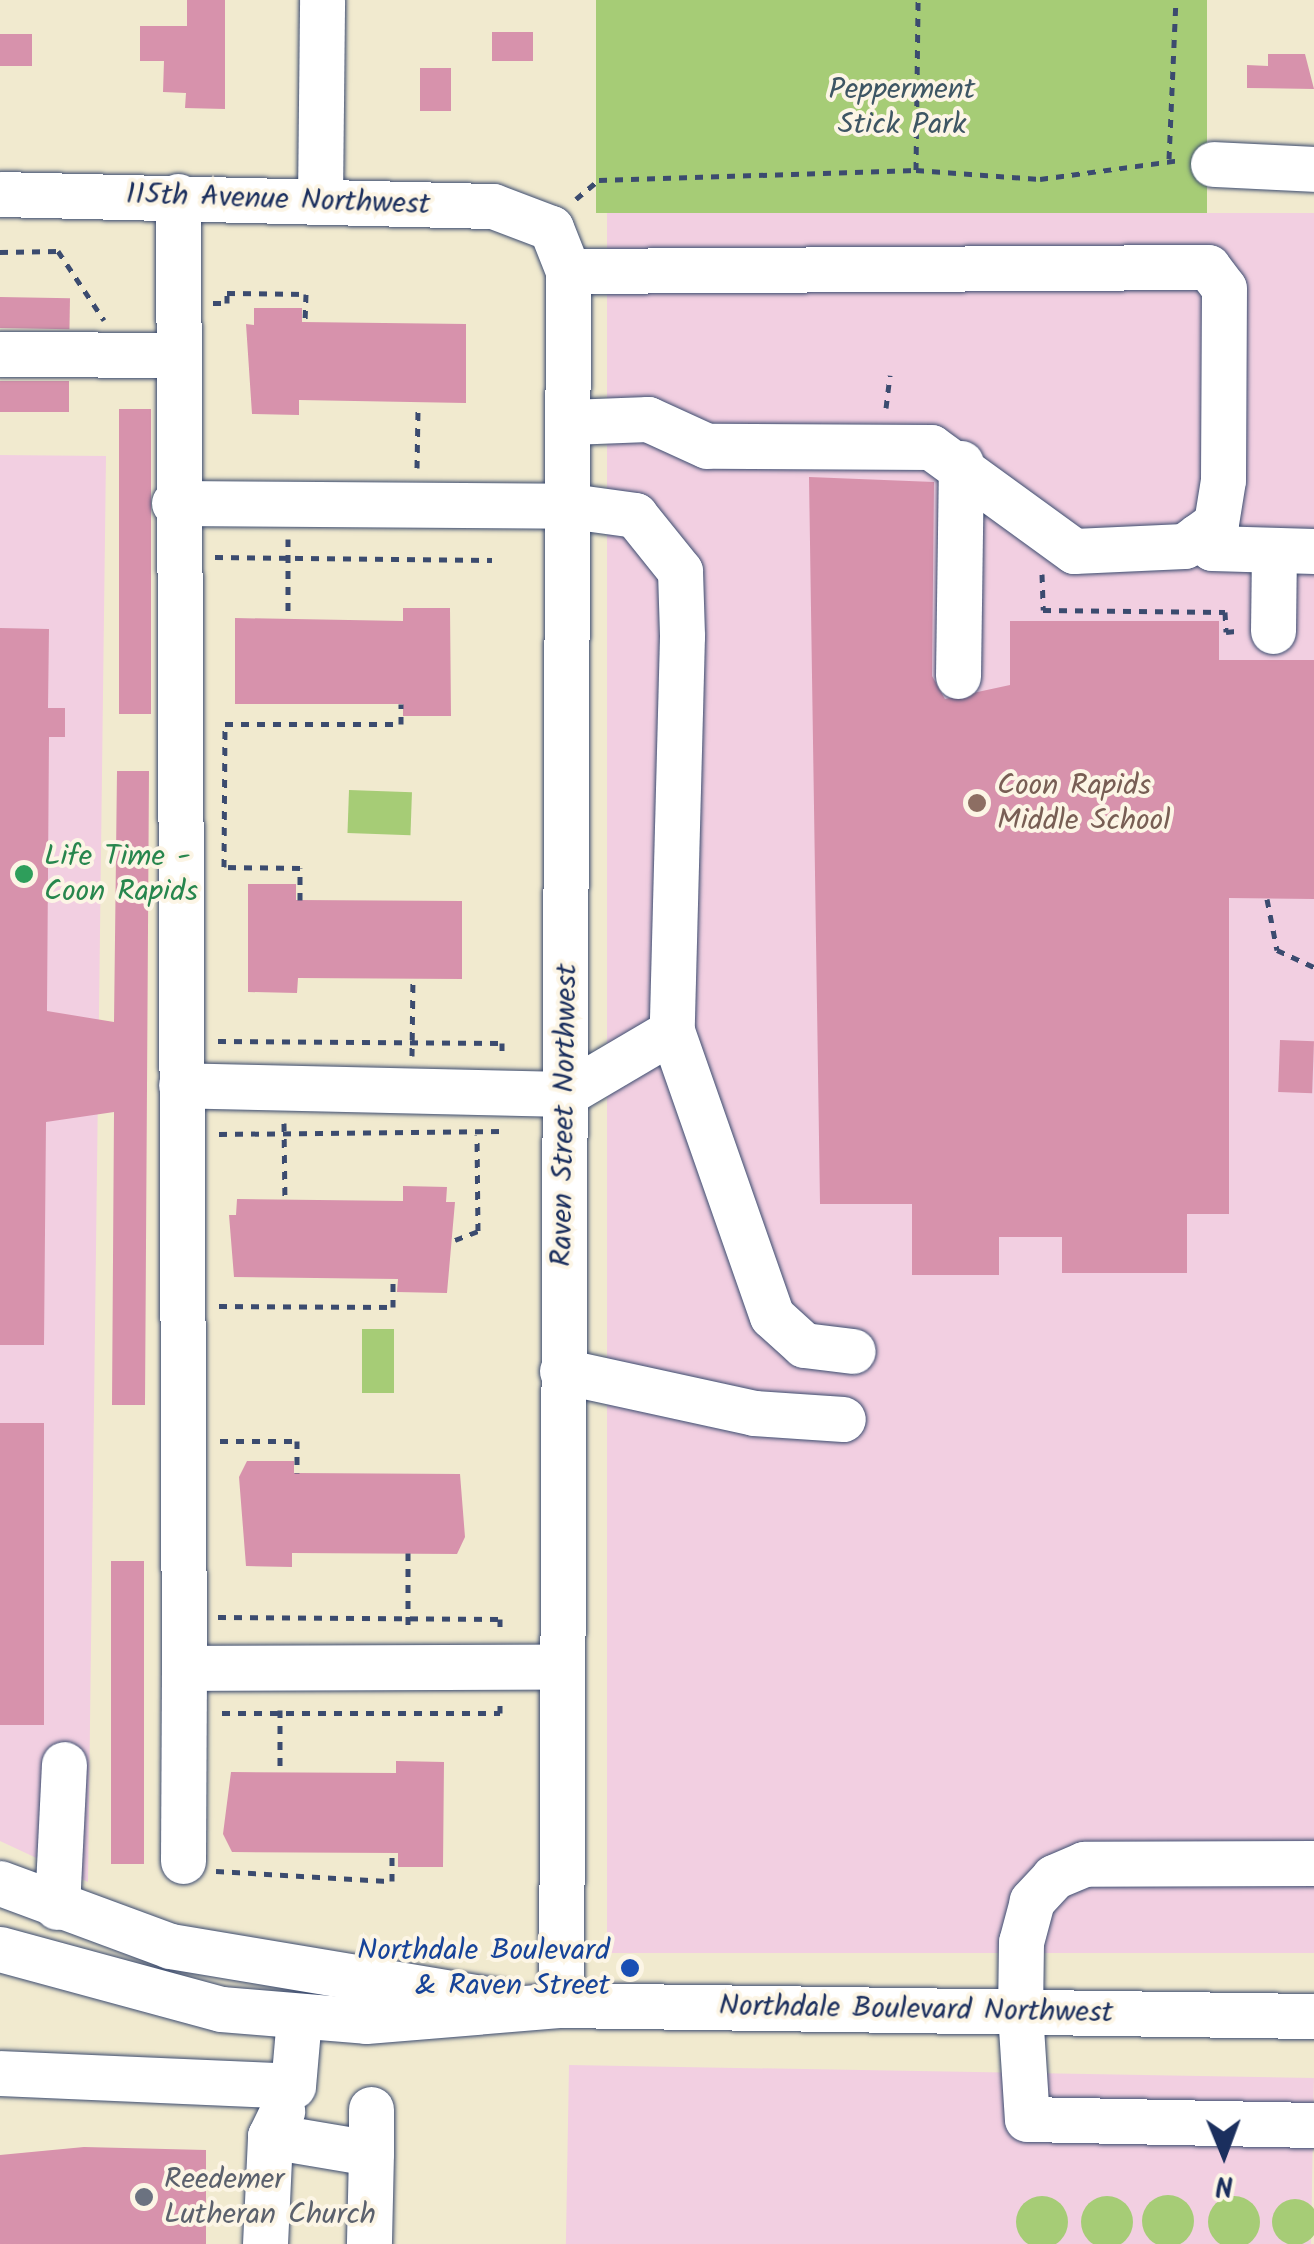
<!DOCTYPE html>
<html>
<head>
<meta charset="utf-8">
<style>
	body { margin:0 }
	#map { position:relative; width:1314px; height:2244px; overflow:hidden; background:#f1eacf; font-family:Kalam,sans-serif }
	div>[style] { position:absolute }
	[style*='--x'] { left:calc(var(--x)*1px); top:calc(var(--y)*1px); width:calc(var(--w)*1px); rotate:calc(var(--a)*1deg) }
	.built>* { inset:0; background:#f2cfe1; transform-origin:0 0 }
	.green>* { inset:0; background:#a6cc76; transform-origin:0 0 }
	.round { border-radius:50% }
	.building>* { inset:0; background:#d792ac; transform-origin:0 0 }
	.path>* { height:5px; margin-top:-2.5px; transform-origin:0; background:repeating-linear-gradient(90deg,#3b4b6f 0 8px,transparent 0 16px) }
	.roads { filter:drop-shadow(0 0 2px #3b4b6f) drop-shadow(0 0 2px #3b4b6f) }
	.minor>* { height:45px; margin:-22.5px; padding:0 22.5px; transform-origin:22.5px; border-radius:22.5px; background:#fff }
	.dots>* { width:28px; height:28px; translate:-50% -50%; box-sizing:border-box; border:5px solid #fcf5e5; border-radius:50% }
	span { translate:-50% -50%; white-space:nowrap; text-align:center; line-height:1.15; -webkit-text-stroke:8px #fcf5e5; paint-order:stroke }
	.park-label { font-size:30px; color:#3e5664 }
	.street-label { font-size:30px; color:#1b2f5e }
	.education-label { font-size:30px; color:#785e54 }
	.left { translate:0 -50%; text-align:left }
	.leisure-label { font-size:30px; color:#27864d }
	.transit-label { font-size:30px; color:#164399 }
	.right { translate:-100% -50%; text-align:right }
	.worship-label { font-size:30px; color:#5b616d }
	.north { position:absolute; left:1174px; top:2104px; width:100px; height:100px; -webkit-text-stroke:8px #fcf5e5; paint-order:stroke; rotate:179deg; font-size:28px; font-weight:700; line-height:40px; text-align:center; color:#1b2f5e }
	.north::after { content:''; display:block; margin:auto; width:35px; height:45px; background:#1b2f5e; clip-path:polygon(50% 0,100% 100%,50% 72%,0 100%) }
</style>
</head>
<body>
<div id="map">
	<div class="built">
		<div style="left:607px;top:213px;width:707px;height:1740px"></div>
		<div style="clip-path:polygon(0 455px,106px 456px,88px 1882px,0 1841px)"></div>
		<div style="left:569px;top:2065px;width:745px;height:179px;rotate:1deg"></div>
	</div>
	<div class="green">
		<div style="left:596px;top:0;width:611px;height:213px"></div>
		<div style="left:349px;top:790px;width:63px;height:43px;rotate:2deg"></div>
		<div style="left:362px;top:1329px;width:32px;height:64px"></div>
		<div class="round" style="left:1142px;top:2195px;width:52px;height:52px"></div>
		<div class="round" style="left:1016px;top:2196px;width:52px;height:52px"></div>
		<div class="round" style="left:1208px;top:2196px;width:52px;height:52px"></div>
		<div class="round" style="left:1081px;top:2196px;width:52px;height:52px"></div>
		<div class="round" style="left:1272px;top:2199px;width:46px;height:46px"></div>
	</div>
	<div class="building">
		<div style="clip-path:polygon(187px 0,225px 0,225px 109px,185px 108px,186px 93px,163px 92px,164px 61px,140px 61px,140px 26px,187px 26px)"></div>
		<div style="left:492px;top:32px;width:41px;height:29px"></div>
		<div style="left:0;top:34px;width:32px;height:32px"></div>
		<div style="clip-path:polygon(1268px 54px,1305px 54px,1314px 89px,1247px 88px,1247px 65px,1268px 66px)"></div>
		<div style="left:420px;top:68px;width:31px;height:43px"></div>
		<div style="left:0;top:297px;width:70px;height:31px;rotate:1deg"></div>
		<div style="clip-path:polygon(254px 308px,302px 308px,302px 322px,466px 324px,466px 403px,299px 400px,299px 415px,252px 414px,246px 324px,254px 325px)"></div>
		<div style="left:0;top:381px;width:69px;height:31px"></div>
		<div style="left:119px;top:409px;width:32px;height:305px"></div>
		<div style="clip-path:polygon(809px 477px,934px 482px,932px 676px,945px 699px,1010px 685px,1010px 621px,1219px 621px,1219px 660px,1314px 660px,1314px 899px,1229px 898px,1229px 1214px,1187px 1214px,1187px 1273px,1062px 1273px,1062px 1237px,999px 1237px,999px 1275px,912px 1275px,912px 1204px,820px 1204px)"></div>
		<div style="clip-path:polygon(403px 608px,450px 608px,451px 716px,403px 716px,403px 704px,235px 704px,235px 618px,403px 621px)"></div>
		<div style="clip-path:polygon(0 628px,49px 629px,48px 708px,65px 708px,65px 737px,49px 737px,47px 1011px,114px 1022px,117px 771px,149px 771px,145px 1405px,112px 1405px,114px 1112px,46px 1122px,44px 1345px,0 1345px)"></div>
		<div style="clip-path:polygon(248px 884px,296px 884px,296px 900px,462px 901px,462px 979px,298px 978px,297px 993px,248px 992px)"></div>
		<div style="left:1280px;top:1040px;width:34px;height:52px;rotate:2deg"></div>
		<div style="clip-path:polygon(403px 1186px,447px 1187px,446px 1202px,455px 1202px,447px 1293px,397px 1292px,398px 1279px,234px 1277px,229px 1215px,236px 1215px,237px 1199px,403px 1201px)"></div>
		<div style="left:0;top:1423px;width:44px;height:302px"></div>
		<div style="clip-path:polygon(247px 1461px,294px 1461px,294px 1473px,460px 1474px,465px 1537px,457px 1554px,292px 1553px,292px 1567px,246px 1566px,239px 1477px)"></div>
		<div style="left:111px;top:1561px;width:33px;height:303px"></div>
		<div style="clip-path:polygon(396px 1761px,444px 1762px,443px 1867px,398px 1867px,398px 1853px,232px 1852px,223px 1834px,231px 1772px,396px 1773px)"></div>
		<div style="clip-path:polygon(84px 2147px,206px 2150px,206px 2244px,0 2244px,0 2155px)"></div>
	</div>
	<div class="path">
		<div style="--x:1169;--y:159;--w:159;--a:-87.5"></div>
		<div style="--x:916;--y:170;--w:124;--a:4.2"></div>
		<div style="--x:1040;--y:179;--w:141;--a:-7.7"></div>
		<div style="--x:576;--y:199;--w:30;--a:-40"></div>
		<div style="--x:599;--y:180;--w:317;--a:-1.8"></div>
		<div style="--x:916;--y:170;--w:170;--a:-89.3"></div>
		<div style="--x:0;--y:252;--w:58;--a:-1"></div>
		<div style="--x:58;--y:251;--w:83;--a:56.3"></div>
		<div style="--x:213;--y:303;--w:14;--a:0"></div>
		<div style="--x:227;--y:303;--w:10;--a:-90"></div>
		<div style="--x:227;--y:293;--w:79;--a:0.7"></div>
		<div style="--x:306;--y:294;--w:28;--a:92"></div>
		<div style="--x:886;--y:408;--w:33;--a:-83"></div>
		<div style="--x:417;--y:468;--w:57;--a:-89"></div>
		<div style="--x:288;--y:539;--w:72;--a:90"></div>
		<div style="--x:215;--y:557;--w:277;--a:0.6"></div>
		<div style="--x:1042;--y:574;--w:36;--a:88"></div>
		<div style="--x:1043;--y:610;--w:182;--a:0.6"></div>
		<div style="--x:1225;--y:612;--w:20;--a:87"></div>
		<div style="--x:1226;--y:632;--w:10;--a:-6"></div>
		<div style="--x:1267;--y:899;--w:52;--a:78.9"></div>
		<div style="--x:1277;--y:950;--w:41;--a:24.7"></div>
		<div style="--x:300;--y:900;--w:32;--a:-90"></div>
		<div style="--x:300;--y:868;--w:76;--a:-179.2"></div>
		<div style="--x:224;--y:867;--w:143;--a:-89.6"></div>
		<div style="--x:225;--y:724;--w:176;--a:0"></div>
		<div style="--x:401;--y:724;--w:20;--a:-90"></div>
		<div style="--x:218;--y:1041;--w:284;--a:0.4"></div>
		<div style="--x:502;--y:1043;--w:15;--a:90"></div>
		<div style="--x:412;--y:1056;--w:77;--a:-89.3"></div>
		<div style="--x:284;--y:1123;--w:77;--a:89.3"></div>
		<div style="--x:219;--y:1134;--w:283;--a:-0.6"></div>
		<div style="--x:455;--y:1240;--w:25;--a:-21"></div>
		<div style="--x:478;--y:1231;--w:96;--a:-90.6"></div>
		<div style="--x:219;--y:1306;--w:174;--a:0.3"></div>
		<div style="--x:393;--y:1307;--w:28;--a:-90"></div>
		<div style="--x:220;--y:1441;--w:77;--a:0"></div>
		<div style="--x:297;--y:1441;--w:32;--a:90"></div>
		<div style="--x:408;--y:1553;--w:77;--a:90"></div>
		<div style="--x:218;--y:1617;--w:282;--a:0.4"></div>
		<div style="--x:500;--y:1619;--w:12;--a:90"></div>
		<div style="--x:280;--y:1710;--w:62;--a:90"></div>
		<div style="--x:222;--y:1713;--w:278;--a:0"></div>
		<div style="--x:500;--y:1713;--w:11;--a:-90"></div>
		<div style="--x:216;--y:1871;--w:176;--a:3.3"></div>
		<div style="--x:392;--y:1881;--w:28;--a:-90"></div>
	</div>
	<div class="roads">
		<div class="minor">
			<div style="--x:1213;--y:164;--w:101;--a:2.8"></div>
			<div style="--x:0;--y:194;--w:493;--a:1.4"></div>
			<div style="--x:493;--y:206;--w:62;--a:20.8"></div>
			<div style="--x:551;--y:228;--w:46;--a:68.4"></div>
			<div style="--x:568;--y:271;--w:1734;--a:90.23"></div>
			<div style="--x:178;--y:196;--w:1472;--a:89.77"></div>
			<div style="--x:184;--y:1668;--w:376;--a:-0.2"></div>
			<div style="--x:320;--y:199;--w:199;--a:-89.4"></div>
			<div style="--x:568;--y:271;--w:640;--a:-0.36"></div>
			<div style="--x:1208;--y:267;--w:26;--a:53"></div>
			<div style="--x:1224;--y:288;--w:192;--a:90.3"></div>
			<div style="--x:1223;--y:480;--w:44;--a:99.2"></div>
			<div style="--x:1216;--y:523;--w:39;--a:144"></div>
			<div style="--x:1184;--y:546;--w:110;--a:177.4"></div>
			<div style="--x:1074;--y:551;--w:177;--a:-144"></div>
			<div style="--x:931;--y:447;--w:224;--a:-179.7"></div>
			<div style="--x:707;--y:446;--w:65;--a:-155.4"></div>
			<div style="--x:648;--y:419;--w:79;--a:177.8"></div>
			<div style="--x:0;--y:354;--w:176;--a:0.3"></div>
			<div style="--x:174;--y:503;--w:396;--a:0.4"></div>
			<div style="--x:570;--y:506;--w:66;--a:7.9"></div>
			<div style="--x:635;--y:515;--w:72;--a:51.2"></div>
			<div style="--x:680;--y:571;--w:65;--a:88.2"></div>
			<div style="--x:682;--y:636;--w:395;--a:91.5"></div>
			<div style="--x:672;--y:1031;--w:124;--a:149.5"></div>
			<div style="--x:565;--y:1094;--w:384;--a:-178.7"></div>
			<div style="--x:1198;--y:536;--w:18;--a:41"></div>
			<div style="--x:1212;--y:548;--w:102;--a:1.7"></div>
			<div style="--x:1273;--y:631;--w:80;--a:-89.3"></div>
			<div style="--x:958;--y:676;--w:213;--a:-89.2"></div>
			<div style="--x:672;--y:1031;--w:302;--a:70.7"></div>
			<div style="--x:772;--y:1316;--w:43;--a:42.2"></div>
			<div style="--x:804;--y:1345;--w:49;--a:7"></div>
			<div style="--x:562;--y:1371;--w:197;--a:12.3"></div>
			<div style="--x:754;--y:1413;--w:89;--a:3.9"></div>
			<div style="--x:183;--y:1861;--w:193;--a:-89.7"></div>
			<div style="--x:1314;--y:1863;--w:230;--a:179.8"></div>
			<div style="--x:1084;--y:1864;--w:33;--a:157"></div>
			<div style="--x:1054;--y:1877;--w:33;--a:133"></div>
			<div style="--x:1032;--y:1901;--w:42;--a:105"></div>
			<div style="--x:1021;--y:1942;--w:70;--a:90.8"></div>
			<div style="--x:1020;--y:2012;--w:107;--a:86.3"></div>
			<div style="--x:1027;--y:2119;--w:287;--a:1.2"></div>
			<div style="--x:0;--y:1883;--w:181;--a:20.3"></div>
			<div style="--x:170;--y:1946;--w:332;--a:9.5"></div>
			<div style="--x:57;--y:1907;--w:143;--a:-87.2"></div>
			<div style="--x:0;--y:1949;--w:229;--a:15.2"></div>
			<div style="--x:221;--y:2009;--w:145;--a:4.7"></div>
			<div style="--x:366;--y:2021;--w:196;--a:-4.7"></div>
			<div style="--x:561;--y:2005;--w:753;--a:0.84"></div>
			<div style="--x:0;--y:2073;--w:293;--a:2.5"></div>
			<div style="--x:293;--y:2086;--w:68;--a:-85"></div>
			<div style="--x:270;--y:2136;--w:102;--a:9.6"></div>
			<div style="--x:371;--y:2153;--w:91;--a:91.3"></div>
			<div style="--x:371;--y:2153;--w:44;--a:-90"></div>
			<div style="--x:265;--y:2244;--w:108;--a:-87.3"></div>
			<div style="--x:270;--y:2136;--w:28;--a:-64"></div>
		</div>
	</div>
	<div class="dots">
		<div style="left:977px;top:803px;background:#8d6e63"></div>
		<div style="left:24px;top:874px;background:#2e9e5b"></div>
		<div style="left:630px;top:1968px;background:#1a4fb4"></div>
		<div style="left:144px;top:2197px;background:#6b7280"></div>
	</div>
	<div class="park-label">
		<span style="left:902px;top:107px">Pepperment<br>Stick Park</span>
	</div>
	<div class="street-label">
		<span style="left:278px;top:200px;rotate:2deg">115th Avenue Northwest</span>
		<span style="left:565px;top:1115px;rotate:-89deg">Raven Street Northwest</span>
		<span style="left:916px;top:2010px;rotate:1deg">Northdale Boulevard Northwest</span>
	</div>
	<div class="education-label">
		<span class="left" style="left:997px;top:803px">Coon Rapids<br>Middle School</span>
	</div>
	<div class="leisure-label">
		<span class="left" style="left:44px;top:874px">Life Time -<br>Coon Rapids</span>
	</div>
	<div class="transit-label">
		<span class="right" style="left:610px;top:1968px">Northdale Boulevard<br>&amp; Raven Street</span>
	</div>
	<div class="worship-label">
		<span class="left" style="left:164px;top:2197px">Reedemer<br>Lutheran Church</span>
	</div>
	<div class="north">N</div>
</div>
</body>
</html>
